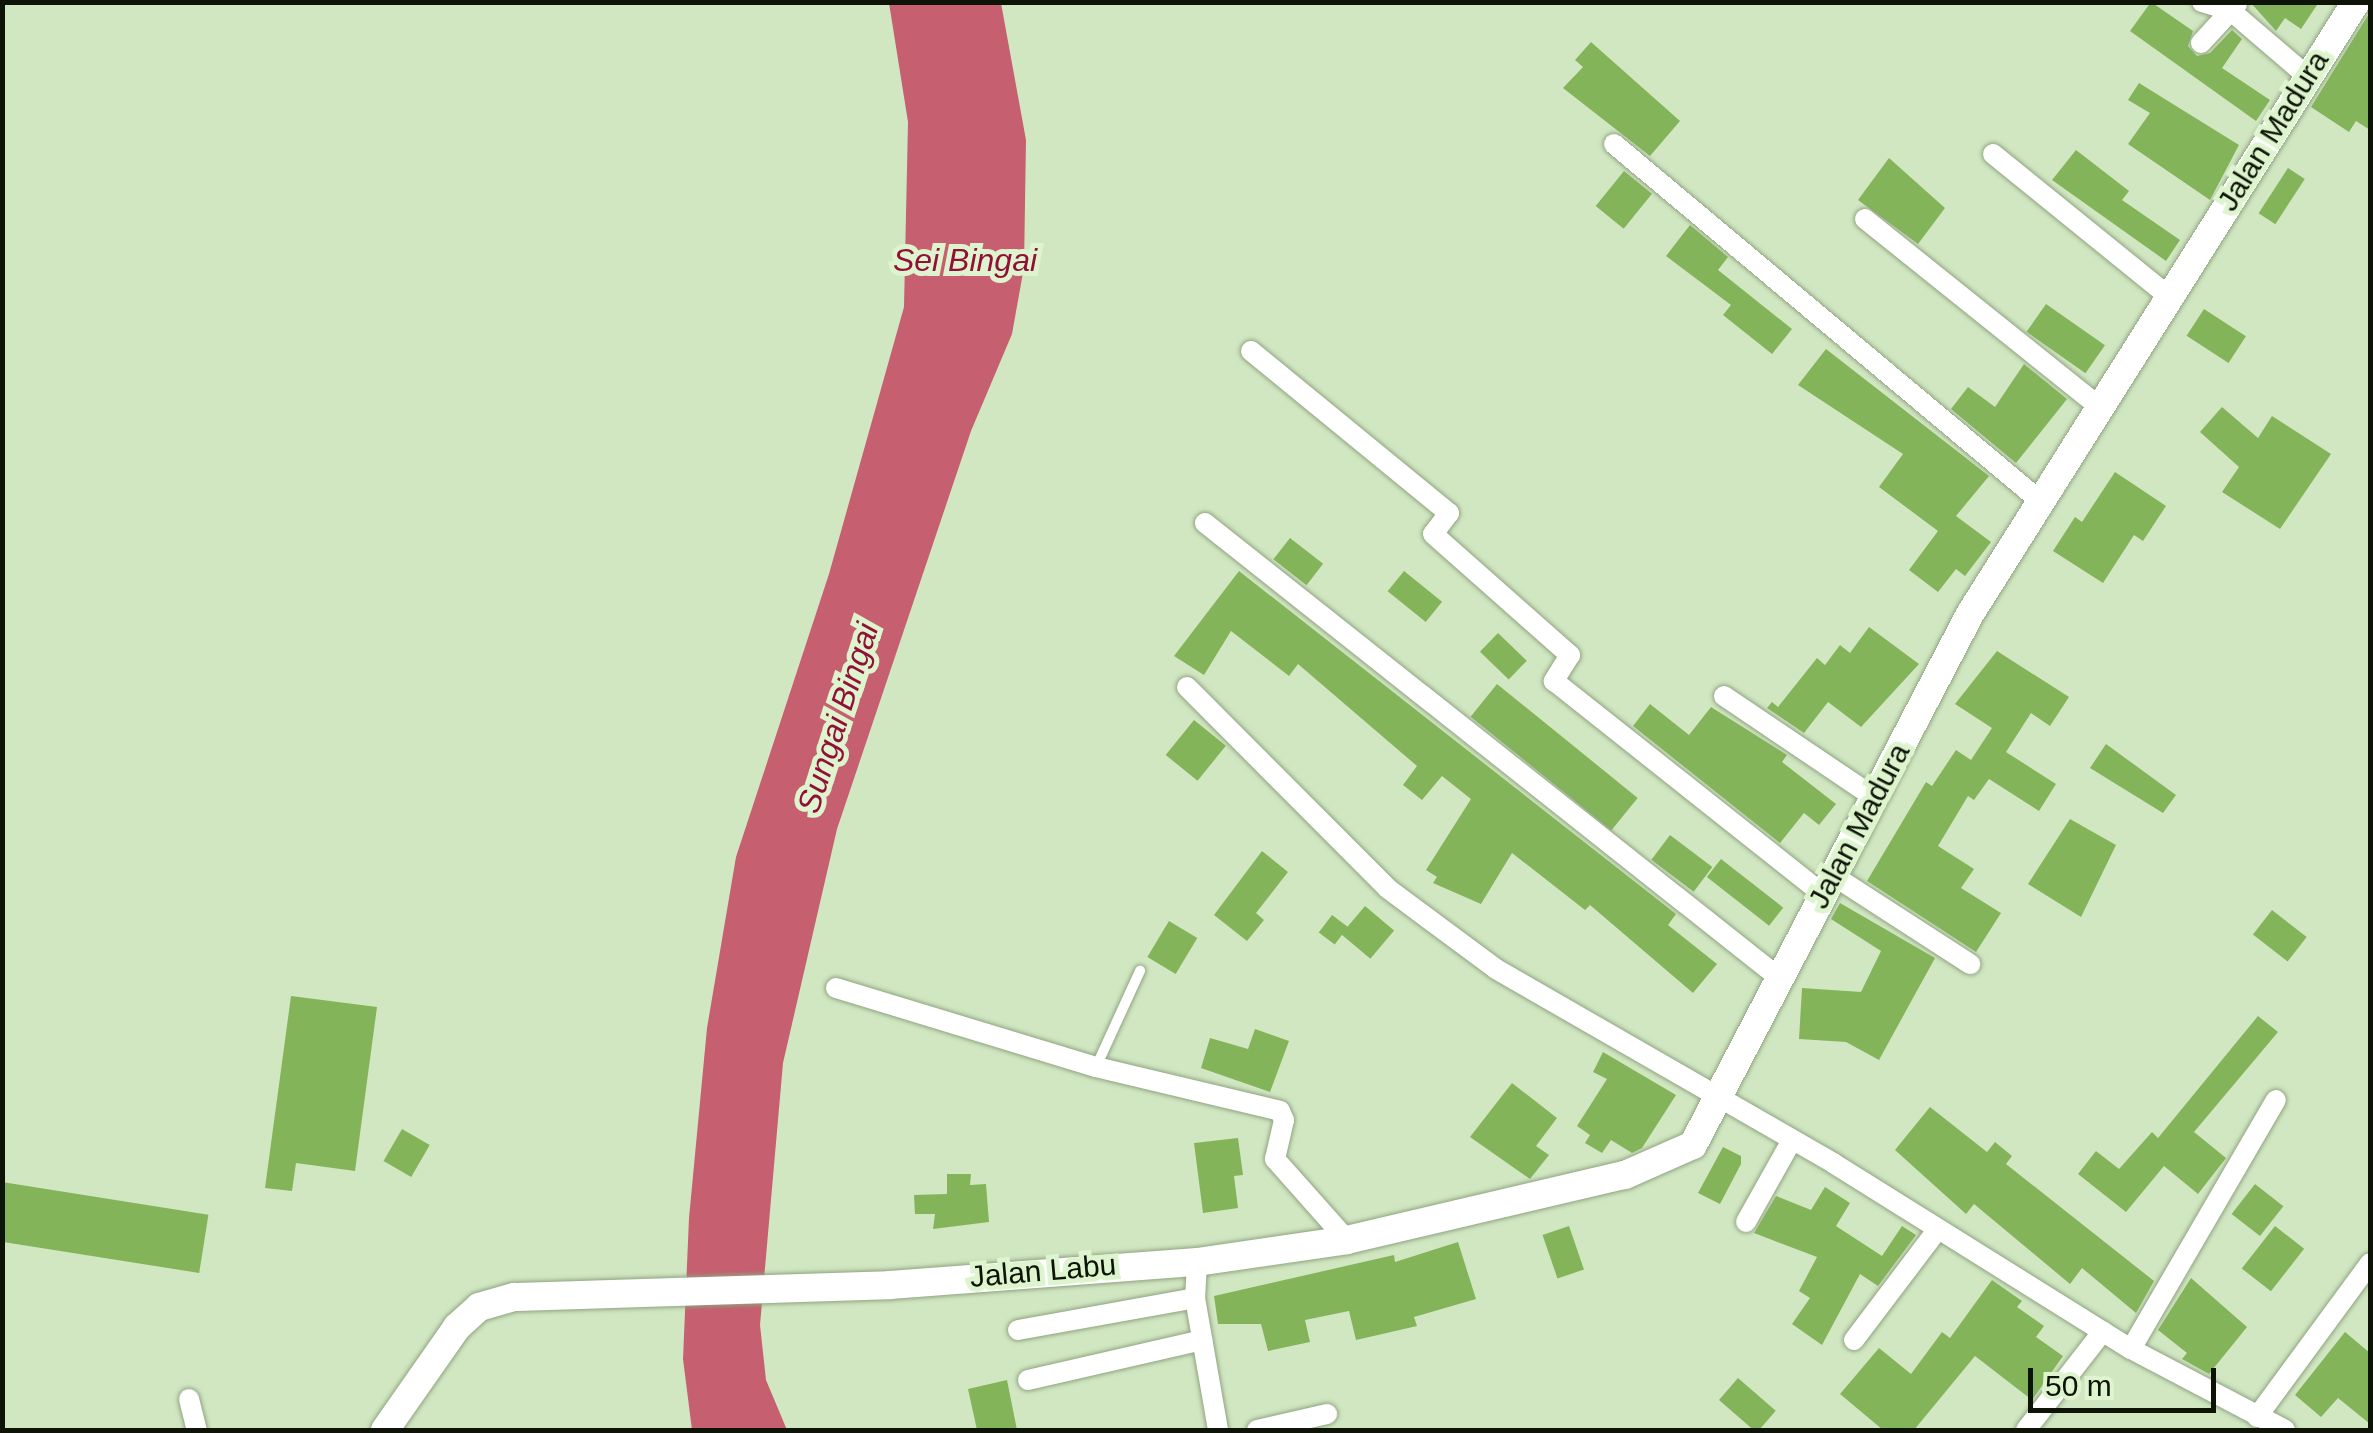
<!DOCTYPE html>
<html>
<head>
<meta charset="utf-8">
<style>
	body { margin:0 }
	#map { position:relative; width:2373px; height:1433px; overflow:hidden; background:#d1e7c2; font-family:Arial,sans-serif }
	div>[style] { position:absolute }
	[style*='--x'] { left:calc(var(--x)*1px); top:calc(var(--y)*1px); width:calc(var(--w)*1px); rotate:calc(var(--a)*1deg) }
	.water>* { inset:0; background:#c65f6f }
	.building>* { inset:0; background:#84b45a; transform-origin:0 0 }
	.roads { filter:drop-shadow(0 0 2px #8fa480) drop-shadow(0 0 2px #8fa480) }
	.lane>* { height:10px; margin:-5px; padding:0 5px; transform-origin:5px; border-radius:5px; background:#fff }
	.street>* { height:20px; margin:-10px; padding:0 10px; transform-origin:10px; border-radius:10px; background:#fff }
	.secondary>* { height:28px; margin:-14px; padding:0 14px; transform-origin:14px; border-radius:14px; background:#fff }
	span { translate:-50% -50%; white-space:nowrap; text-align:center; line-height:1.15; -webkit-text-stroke:10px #def4ce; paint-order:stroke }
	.street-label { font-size:30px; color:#0d1407 }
	.water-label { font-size:32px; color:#921037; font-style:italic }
	.frame { position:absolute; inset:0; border:5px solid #0d1407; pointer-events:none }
	.scale { position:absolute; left:2028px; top:1368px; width:188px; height:45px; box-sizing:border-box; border:5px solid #0d1407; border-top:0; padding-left:12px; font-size:30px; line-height:35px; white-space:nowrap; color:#0d1407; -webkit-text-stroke:8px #def4ce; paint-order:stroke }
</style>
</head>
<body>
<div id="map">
	<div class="water">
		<div style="clip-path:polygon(889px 3px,1001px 3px,1026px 140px,1024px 267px,1012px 334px,971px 431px,837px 829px,783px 1063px,760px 1325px,766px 1380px,787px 1430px,692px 1430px,683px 1359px,689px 1218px,707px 1028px,736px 857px,829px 574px,904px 307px,908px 122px)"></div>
	</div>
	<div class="building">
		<div style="clip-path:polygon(2151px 2px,2193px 31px,2188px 46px,2197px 56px,2210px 53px,2232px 30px,2242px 39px,2222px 68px,2270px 100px,2256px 121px,2130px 31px)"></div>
		<div style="clip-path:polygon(2250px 2px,2319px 2px,2301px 29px,2285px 18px,2276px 31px)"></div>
		<div style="clip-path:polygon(2370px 12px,2370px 130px,2356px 121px,2349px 132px,2311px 107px)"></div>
		<div style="clip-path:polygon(1591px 42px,1680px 121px,1650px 156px,1563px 88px,1583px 67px,1575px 60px)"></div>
		<div style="clip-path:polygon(2139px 83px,2239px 145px,2210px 200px,2128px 144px,2150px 113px,2128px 100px)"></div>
		<div style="clip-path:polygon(2076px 150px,2129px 191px,2122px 200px,2180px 240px,2166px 261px,2052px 180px)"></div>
		<div style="clip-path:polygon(1889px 158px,1945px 208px,1918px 244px,1858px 200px)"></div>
		<div style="left:2288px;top:168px;width:20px;height:54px;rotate:33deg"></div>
		<div style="left:1624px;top:171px;width:36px;height:45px;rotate:39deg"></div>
		<div style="clip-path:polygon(1690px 225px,1728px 257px,1718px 270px,1792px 329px,1772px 354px,1723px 315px,1731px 305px,1666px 256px)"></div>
		<div style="left:2046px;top:304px;width:72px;height:34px;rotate:35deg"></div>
		<div style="left:2204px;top:309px;width:50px;height:32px;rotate:33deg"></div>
		<div style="clip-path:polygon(1826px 349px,1989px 476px,1956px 516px,1991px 542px,1965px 576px,1956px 569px,1938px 592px,1909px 570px,1938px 531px,1879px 487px,1903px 454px,1798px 385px)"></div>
		<div style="clip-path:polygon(2024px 364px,2067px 399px,2016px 463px,1951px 409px,1968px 387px,1995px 407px)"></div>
		<div style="clip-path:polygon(2222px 407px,2258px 438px,2272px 416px,2331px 454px,2280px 529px,2222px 492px,2239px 467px,2200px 432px)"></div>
		<div style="clip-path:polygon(2115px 472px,2166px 506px,2143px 541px,2134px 535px,2103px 583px,2053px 551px,2075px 517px,2082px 522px)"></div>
		<div style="left:1290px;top:538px;width:42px;height:27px;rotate:38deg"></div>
		<div style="clip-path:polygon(1239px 571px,1676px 914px,1668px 925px,1717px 964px,1693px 993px,1590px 905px,1585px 910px,1512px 853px,1481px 904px,1433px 883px,1437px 877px,1426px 870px,1471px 799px,1442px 776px,1422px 800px,1403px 785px,1417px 766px,1298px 664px,1289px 676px,1231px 631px,1204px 675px,1174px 656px)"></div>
		<div style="left:1404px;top:571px;width:49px;height:26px;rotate:39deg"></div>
		<div style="clip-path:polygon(1869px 627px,1919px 664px,1861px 727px,1828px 702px,1804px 733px,1767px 708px,1772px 702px,1778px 707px,1817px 658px,1825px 665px,1840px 645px,1850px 653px)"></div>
		<div style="left:1498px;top:633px;width:40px;height:26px;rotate:44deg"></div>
		<div style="clip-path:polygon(1997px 651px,2069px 697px,2050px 726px,2031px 713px,2006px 752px,2056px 784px,2039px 811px,1989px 779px,1974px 800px,1968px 796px,1938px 846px,1974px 869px,1961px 888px,2001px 913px,1976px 952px,1867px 881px,1926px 782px,1932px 786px,1956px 750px,1971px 760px,1992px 728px,1955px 704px)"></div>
		<div style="left:1497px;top:684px;width:181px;height:42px;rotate:39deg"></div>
		<div style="clip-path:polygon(1650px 704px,1689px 735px,1711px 707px,1787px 755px,1782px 762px,1836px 804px,1819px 825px,1804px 813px,1780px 843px,1633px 726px)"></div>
		<div style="left:1194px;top:720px;width:41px;height:45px;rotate:39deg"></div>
		<div style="clip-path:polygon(2106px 744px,2176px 795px,2163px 813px,2090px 768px)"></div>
		<div style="clip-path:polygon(2070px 819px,2116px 845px,2081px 917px,2028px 884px)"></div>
		<div style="left:1670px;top:835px;width:53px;height:31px;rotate:37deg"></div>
		<div style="clip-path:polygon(1262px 851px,1288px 872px,1256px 913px,1264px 920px,1247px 941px,1214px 915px)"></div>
		<div style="left:1721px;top:859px;width:79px;height:23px;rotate:38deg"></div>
		<div style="clip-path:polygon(1840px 903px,1935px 958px,1879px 1060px,1846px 1042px,1799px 1039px,1802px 988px,1861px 992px,1881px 951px,1831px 919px)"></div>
		<div style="left:1365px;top:906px;width:38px;height:37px;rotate:40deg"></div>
		<div style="left:2272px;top:910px;width:44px;height:31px;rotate:38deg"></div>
		<div style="left:1332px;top:915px;width:20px;height:22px;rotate:37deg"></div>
		<div style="left:1169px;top:921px;width:33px;height:42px;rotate:31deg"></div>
		<div style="clip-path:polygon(291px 996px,377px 1007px,355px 1171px,296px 1163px,292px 1191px,265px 1188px)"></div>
		<div style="clip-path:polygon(2258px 1016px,2278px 1032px,2194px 1132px,2226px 1158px,2198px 1194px,2164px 1166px,2126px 1212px,2078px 1174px,2096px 1151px,2119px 1169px,2152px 1132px,2158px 1138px)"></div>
		<div style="clip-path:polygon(1255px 1029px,1289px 1041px,1270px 1092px,1201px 1068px,1210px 1038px,1248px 1049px)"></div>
		<div style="clip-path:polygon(1603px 1052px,1676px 1095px,1642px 1148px,1632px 1153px,1611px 1140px,1602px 1153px,1585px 1143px,1590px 1135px,1577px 1126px,1607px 1079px,1593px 1072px)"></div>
		<div style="clip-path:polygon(1512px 1083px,1557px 1118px,1536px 1146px,1549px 1155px,1530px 1179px,1470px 1137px)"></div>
		<div style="clip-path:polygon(1930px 1107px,1987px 1152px,1995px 1142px,2012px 1156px,2006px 1164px,2154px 1281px,2136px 1313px,2082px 1268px,2070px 1284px,1974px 1204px,1966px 1214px,1895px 1150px)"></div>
		<div style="left:402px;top:1129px;width:32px;height:37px;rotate:30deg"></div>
		<div style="clip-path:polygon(1238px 1138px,1243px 1175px,1234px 1176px,1238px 1208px,1203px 1213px,1194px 1143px)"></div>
		<div style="clip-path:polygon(1723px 1147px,1741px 1156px,1741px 1164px,1720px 1204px,1698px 1193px)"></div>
		<div style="clip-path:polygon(947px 1174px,971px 1174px,970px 1185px,986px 1184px,989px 1222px,933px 1229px,935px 1214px,915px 1214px,914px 1195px,947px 1194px)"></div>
		<div style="left:2px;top:1182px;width:209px;height:59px;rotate:9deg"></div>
		<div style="left:2255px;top:1184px;width:36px;height:38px;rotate:38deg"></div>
		<div style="clip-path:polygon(1825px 1187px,1850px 1203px,1836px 1226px,1882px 1256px,1902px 1226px,1916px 1235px,1878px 1286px,1860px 1274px,1822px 1345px,1792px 1324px,1810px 1298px,1799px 1291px,1817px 1257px,1754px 1233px,1776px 1196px,1811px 1210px)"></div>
		<div style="left:1569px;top:1226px;width:46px;height:28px;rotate:71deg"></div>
		<div style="left:2275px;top:1226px;width:37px;height:54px;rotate:38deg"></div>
		<div style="clip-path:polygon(1458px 1242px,1476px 1299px,1414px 1317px,1417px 1326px,1356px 1340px,1349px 1311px,1305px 1320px,1310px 1342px,1268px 1351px,1261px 1324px,1218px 1324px,1214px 1296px,1394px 1255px,1395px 1262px)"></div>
		<div style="clip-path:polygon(2191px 1278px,2247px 1327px,2209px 1374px,2182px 1359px,2187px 1353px,2158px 1330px)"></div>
		<div style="clip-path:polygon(1992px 1280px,2022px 1301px,2017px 1307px,2044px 1326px,2036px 1337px,2063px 1356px,2032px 1400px,1975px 1356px,1914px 1430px,1883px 1430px,1840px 1394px,1879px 1348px,1911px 1374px,1942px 1332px,1950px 1338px)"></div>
		<div style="clip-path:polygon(2345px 1332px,2370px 1353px,2370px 1424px,2338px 1398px,2321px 1417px,2295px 1395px)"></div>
		<div style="left:1738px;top:1378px;width:50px;height:29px;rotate:41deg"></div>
		<div style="clip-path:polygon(1007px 1380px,1017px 1430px,977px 1430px,968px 1389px)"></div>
	</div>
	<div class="roads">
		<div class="lane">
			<div style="--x:1096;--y:1067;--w:106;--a:-65.4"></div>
		</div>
		<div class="street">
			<div style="--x:2202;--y:2;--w:30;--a:17"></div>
			<div style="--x:2231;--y:11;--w:99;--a:40.5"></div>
			<div style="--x:2201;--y:43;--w:53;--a:-47.3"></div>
			<div style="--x:1614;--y:144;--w:556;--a:39.96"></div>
			<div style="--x:1993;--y:154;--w:229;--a:39"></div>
			<div style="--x:1865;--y:219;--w:302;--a:38.7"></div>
			<div style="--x:1251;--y:351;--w:256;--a:39.3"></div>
			<div style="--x:1449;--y:513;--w:26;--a:127"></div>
			<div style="--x:1433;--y:534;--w:183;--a:41.5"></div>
			<div style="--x:1570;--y:655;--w:31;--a:122"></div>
			<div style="--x:1554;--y:681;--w:345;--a:38.4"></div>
			<div style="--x:1205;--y:523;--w:731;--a:38.39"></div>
			<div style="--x:1187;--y:687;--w:284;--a:45.1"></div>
			<div style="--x:1387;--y:888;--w:136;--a:36.6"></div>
			<div style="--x:1496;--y:969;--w:389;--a:29.9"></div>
			<div style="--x:1833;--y:1163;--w:351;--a:32"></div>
			<div style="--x:2131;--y:1349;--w:174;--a:27.7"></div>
			<div style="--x:1724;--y:696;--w:179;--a:34"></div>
			<div style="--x:1831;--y:874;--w:166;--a:32.9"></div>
			<div style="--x:836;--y:988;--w:272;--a:16.9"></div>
			<div style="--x:1096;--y:1067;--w:189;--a:13.4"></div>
			<div style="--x:1280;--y:1111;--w:10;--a:66"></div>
			<div style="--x:1284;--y:1120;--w:40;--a:103"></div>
			<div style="--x:1275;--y:1159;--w:108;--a:48.4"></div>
			<div style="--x:1746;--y:1222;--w:94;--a:-60.7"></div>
			<div style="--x:1197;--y:1262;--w:36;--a:93"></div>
			<div style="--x:1195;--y:1298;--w:134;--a:80.1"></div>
			<div style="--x:1018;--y:1330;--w:180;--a:-10.2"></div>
			<div style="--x:1854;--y:1340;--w:139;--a:-52.9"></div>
			<div style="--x:2131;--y:1349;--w:288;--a:-59.8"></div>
			<div style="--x:1028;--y:1380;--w:179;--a:-12.9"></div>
			<div style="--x:189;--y:1399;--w:32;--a:76"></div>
			<div style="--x:2257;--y:1417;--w:191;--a:-53.7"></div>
			<div style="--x:1257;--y:1430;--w:72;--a:-12.9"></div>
			<div style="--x:2026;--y:1430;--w:125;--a:-52.1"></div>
		</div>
		<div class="secondary">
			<div style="--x:385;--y:1430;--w:126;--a:-55"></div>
			<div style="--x:457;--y:1327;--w:30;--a:-42"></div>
			<div style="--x:479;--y:1307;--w:37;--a:-16"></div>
			<div style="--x:515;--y:1297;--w:375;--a:-1.8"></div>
			<div style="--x:890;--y:1285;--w:308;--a:-4.3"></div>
			<div style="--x:1197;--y:1262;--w:152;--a:-8.3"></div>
			<div style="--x:1347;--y:1240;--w:285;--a:-13.2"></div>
			<div style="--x:1625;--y:1175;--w:74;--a:-23.8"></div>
			<div style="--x:1693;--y:1145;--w:599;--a:-62.45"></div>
			<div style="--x:1970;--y:614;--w:724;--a:-57.76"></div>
		</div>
	</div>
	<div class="street-label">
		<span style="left:2273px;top:131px;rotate:-58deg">Jalan Madura</span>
		<span style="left:1859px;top:826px;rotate:-62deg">Jalan Madura</span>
		<span style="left:1043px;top:1271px;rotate:-5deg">Jalan Labu</span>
	</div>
	<div class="water-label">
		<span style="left:965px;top:260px">Sei Bingai</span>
		<span style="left:838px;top:718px;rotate:-72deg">Sungai Bingai</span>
	</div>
	<div class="frame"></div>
	<div class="scale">50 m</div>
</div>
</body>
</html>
